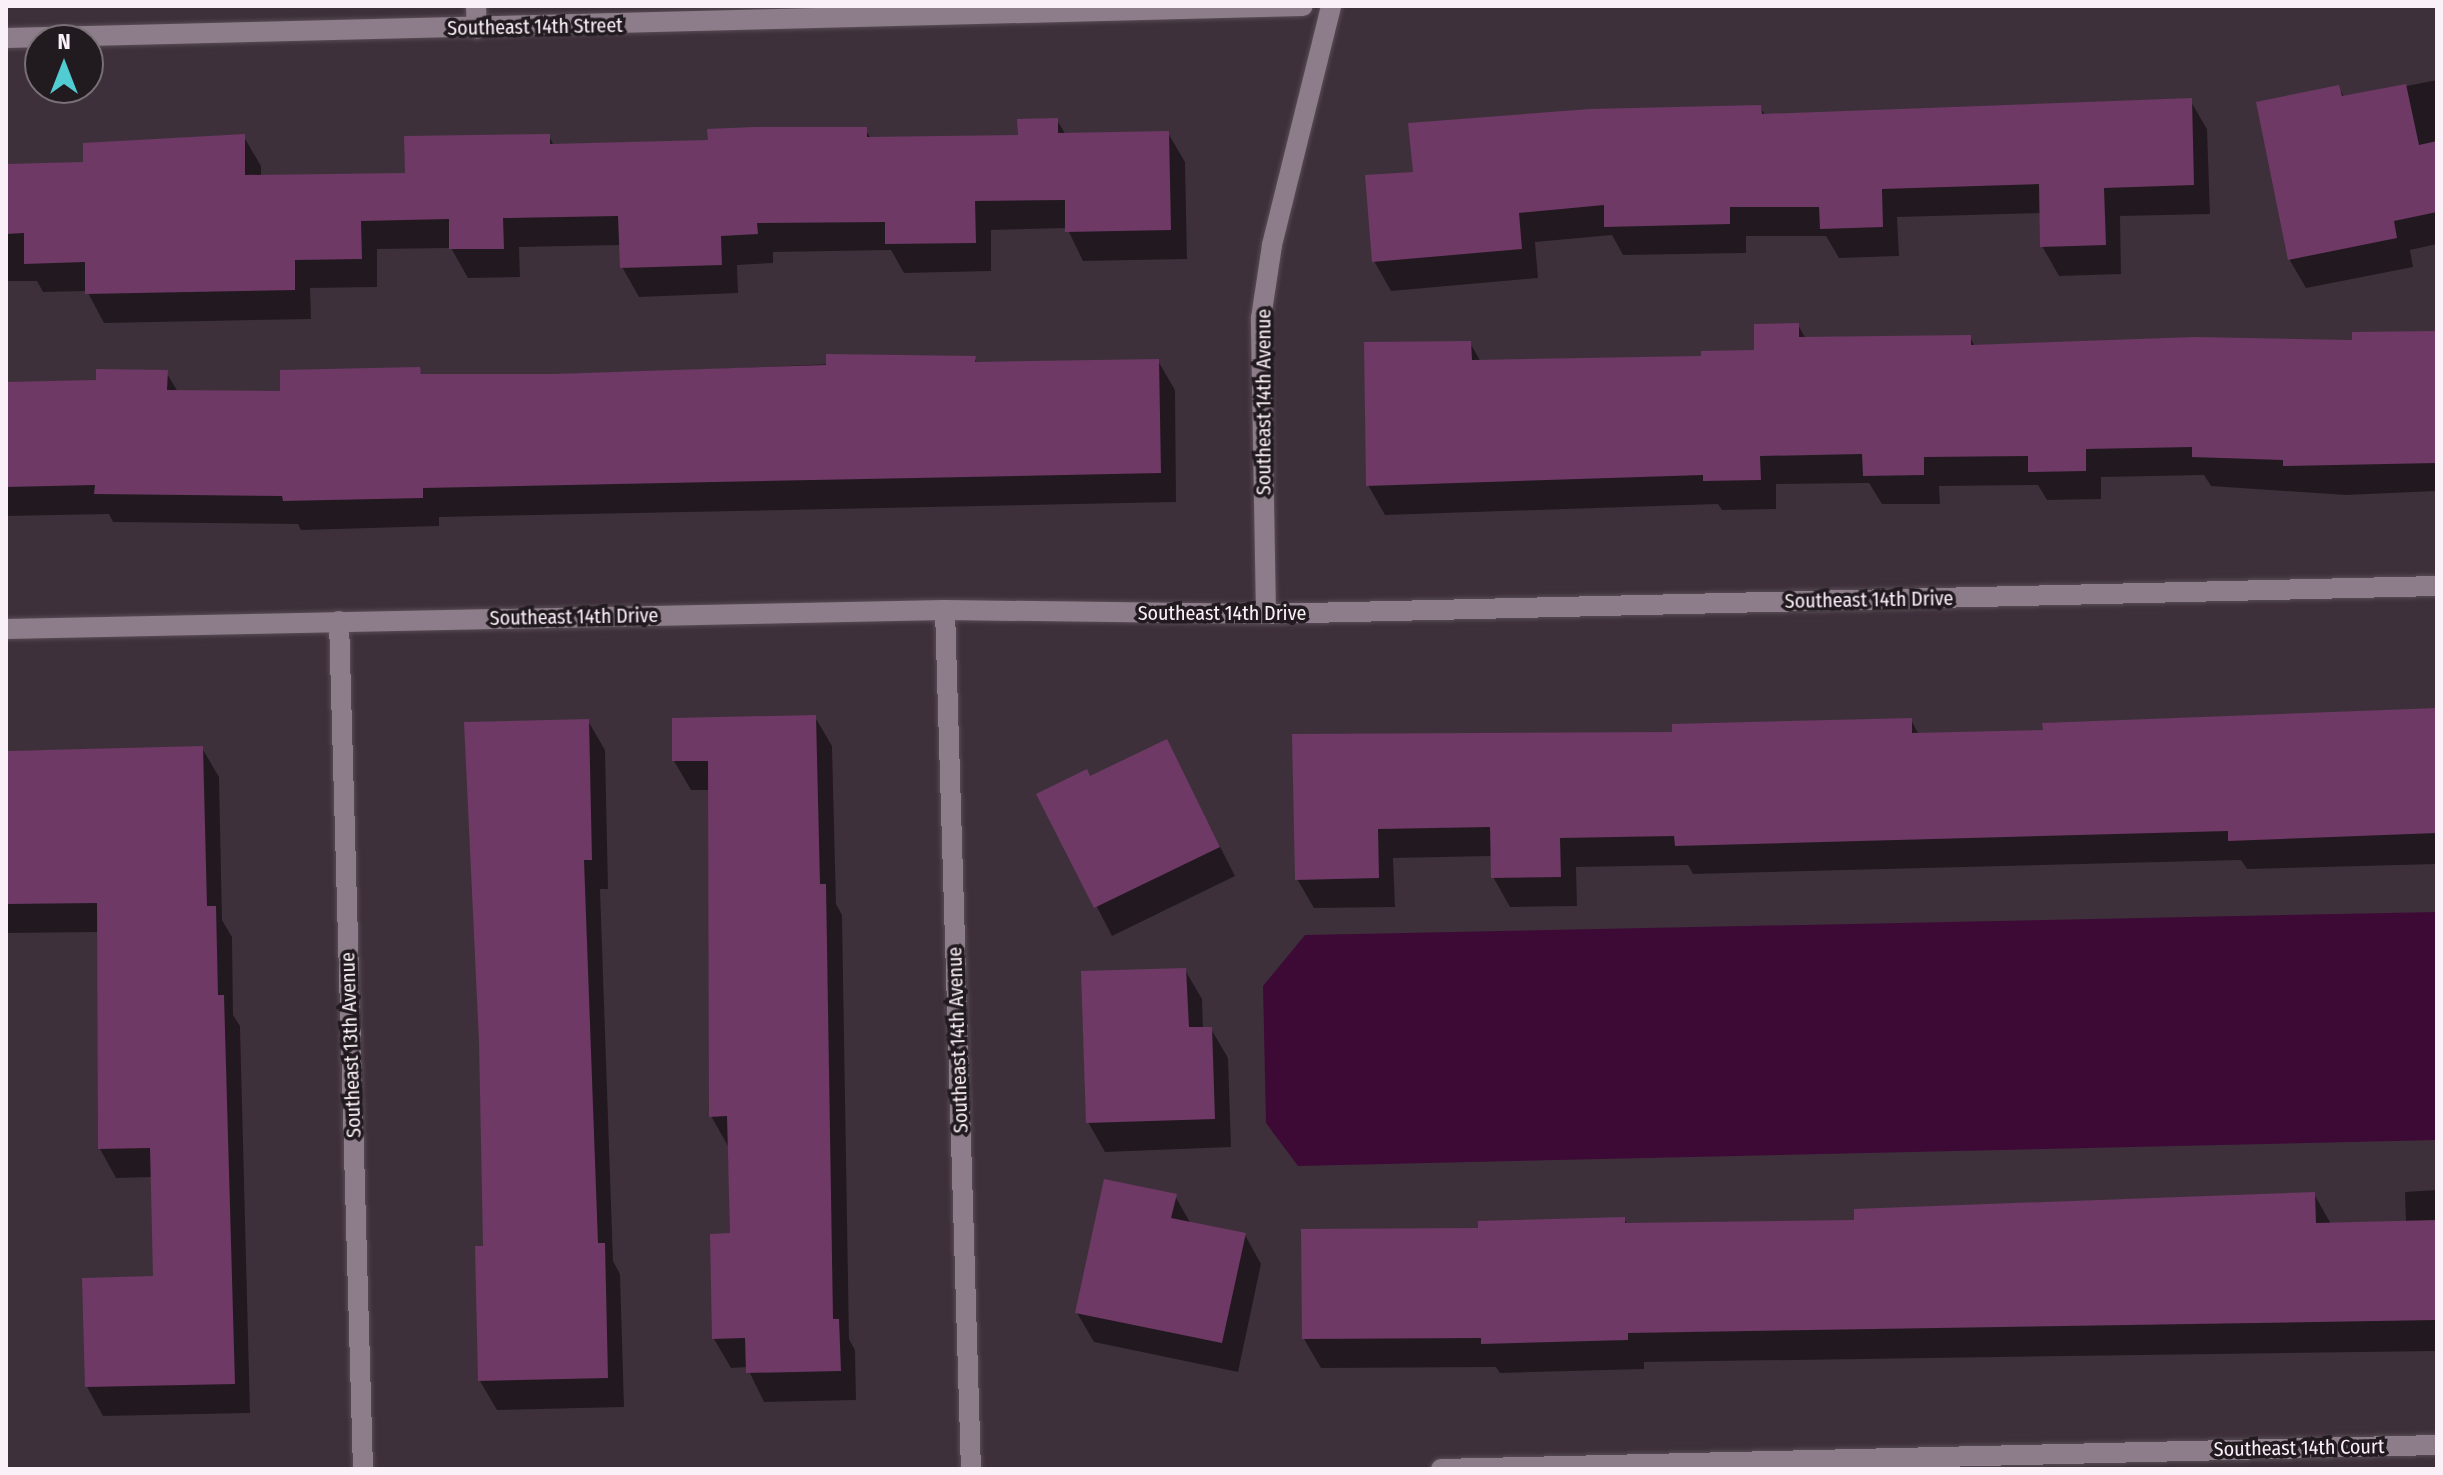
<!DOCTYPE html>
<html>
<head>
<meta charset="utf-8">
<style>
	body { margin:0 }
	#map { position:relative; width:2443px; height:1475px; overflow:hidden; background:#3e303b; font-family:"Fira Sans Condensed",sans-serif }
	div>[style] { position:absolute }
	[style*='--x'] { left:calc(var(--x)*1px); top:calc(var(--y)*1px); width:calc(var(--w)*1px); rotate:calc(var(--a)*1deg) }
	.water>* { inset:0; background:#3d0a36 }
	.shadow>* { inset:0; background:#0007 }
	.building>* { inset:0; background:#6e3965 }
	.roads { filter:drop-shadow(0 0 2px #584c55) drop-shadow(0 0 2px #584c55) }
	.street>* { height:20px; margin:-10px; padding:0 10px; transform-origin:10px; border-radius:10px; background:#8d7d8a }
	span { translate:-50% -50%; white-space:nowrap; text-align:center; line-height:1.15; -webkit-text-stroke:7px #211a1f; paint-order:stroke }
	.street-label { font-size:20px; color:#faf0f7 }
	.frame { position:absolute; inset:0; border:8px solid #faf0f7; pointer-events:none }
	.north { position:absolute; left:24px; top:24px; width:80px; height:80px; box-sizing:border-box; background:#211a1f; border:2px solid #787075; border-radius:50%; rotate:0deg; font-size:22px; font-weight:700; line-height:32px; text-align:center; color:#faf0f7 }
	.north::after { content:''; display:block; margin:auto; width:28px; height:36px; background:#51ccd2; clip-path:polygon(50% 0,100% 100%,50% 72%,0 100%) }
</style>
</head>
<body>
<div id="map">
	<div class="water">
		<div style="clip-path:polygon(2437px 912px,2437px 1140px,1298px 1166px,1266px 1123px,1263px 986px,1305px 935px)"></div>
	</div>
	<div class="shadow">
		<div style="clip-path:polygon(2437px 80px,2437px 244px,2410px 250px,2413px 267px,2306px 288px,2289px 259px,2338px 87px,2345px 98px)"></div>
		<div style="clip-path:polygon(2190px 100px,2207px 129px,2210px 214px,2120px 216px,2121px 274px,2059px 276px,2042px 246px,2041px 213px,1897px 217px,1899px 256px,1839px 258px,1826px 236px,1746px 236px,1746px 253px,1623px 255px,1612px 235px,1535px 242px,1538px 278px,1391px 291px,1374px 261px,1415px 174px,1760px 107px,1765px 115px)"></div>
		<div style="clip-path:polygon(1057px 120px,1066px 135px,1168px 133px,1185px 162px,1187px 259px,1083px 261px,1067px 228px,991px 230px,991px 271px,904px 273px,891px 250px,773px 252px,773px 263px,737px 265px,738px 293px,639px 297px,622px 267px,621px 245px,519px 247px,520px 277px,468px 278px,451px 248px,377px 249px,377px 287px,310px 288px,311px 319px,104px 323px,87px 291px,43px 292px,37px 281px,6px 281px,6px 166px,85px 163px,244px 137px,261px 166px,261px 177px,407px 175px,549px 136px,554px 146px,710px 142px,865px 129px,871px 139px,1020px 137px)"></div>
		<div style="clip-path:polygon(1798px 325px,1806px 339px,1970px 337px,1975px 347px,2354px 342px,2437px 333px,2437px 491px,2346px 495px,2211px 486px,2204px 475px,2101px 477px,2101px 499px,2047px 500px,2038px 485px,1939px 486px,1940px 504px,1882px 504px,1869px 483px,1776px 484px,1776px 509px,1722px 510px,1718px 504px,1385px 515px,1368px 485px,1470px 343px,1481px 362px,1703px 358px,1757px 352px)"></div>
		<div style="clip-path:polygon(974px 358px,978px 364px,1158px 361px,1175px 390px,1176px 502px,439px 517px,439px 526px,301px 530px,298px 524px,113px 522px,109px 514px,6px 516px,6px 384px,98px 382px,166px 372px,178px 392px,282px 393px,419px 369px,423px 376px,554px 376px)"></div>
		<div style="clip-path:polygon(2437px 712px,2437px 864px,2247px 869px,2241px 860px,1693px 874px,1688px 865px,1576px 867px,1577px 906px,1510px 907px,1493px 877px,1493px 856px,1393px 858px,1395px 907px,1314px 908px,1297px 879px,1294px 736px,1674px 734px,1911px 720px,1919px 735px,2045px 732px)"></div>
		<div style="clip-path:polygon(815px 717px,832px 746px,836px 904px,842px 915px,849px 1339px,855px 1350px,856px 1400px,764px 1402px,747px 1367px,731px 1368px,714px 1339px,732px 1235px,728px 1146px,711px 1116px,710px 790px,691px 790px,674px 761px)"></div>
		<div style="clip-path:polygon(588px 721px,605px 750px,608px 889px,600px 889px,613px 1261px,620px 1274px,624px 1407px,497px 1410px,480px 1381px)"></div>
		<div style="clip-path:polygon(1166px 741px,1235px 876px,1112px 936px,1039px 795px,1090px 778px)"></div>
		<div style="clip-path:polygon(202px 748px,219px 777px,222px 920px,232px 937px,233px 1015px,240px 1026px,250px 1413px,103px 1416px,87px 1387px,155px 1278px,153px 1177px,116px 1178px,100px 1149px,99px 932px,6px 933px,6px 751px)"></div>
		<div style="clip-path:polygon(1185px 970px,1202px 999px,1203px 1029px,1211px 1029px,1228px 1058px,1231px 1147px,1105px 1152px,1088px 1122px)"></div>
		<div style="clip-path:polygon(2437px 1190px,2437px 1351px,1644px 1362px,1644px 1369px,1500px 1373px,1496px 1367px,1321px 1368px,1304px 1339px,1480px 1230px,1624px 1219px,1628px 1225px,1856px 1221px,2314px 1194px,2331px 1224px,2406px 1222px,2405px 1192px)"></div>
		<div style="clip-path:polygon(1175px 1196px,1191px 1224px,1245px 1235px,1261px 1264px,1238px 1372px,1094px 1342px,1077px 1313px)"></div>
	</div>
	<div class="building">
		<div style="clip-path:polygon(2406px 84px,2419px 145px,2437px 141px,2437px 212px,2394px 221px,2397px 238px,2288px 260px,2256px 102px,2339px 85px,2342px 96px)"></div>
		<div style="clip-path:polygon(2192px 98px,2194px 185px,2104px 188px,2106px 245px,2040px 247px,2039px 184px,1882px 189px,1883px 227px,1820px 229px,1819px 207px,1730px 207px,1730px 224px,1604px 227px,1604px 205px,1519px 213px,1522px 249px,1372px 262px,1365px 175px,1413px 172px,1408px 123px,1590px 109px,1761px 105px,1762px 114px)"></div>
		<div style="clip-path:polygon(1058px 118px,1058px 133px,1169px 131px,1171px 230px,1065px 232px,1065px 200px,975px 201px,976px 243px,885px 244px,885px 222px,757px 223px,758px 234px,721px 236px,722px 265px,620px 268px,618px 216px,503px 218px,504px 249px,449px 249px,449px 219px,361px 221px,362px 259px,295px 260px,295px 290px,85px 294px,85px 262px,24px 264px,24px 233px,6px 234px,6px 164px,83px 162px,83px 143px,245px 134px,245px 175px,405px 173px,404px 136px,550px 134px,550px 144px,708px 140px,707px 129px,755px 127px,867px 127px,867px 137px,1018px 135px,1017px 119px)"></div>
		<div style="clip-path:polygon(1799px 323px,1799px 337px,1971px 335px,1971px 345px,2194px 337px,2352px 340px,2352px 332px,2437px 331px,2437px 463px,2283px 466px,2283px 460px,2192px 457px,2192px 447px,2086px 449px,2086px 471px,2028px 472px,2028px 456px,1924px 457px,1924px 475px,1863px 476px,1862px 454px,1760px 456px,1761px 480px,1703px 481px,1703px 475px,1366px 486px,1364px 342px,1471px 341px,1472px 360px,1701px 356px,1701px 351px,1754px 350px,1754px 324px)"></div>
		<div style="clip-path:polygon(826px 354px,976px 356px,975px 362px,1159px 359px,1161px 473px,423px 488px,423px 498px,283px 501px,282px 496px,94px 494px,95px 485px,6px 487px,6px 382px,96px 380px,96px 369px,168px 370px,167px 390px,280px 391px,280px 370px,420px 367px,421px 374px,554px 374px,826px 365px)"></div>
		<div style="clip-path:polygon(2437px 708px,2437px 833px,2228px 841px,2228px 831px,1675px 846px,1674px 836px,1560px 838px,1561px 877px,1491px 878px,1490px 827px,1378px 829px,1379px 878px,1295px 880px,1292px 734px,1672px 732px,1672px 724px,1912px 718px,1912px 733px,2043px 730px,2042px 723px)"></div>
		<div style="clip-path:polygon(816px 715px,820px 884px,826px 884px,833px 1319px,839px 1319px,841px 1371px,746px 1373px,745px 1338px,712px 1339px,710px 1234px,730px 1233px,727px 1116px,709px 1117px,708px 761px,672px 761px,672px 718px)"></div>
		<div style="clip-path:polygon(589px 719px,592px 860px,584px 860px,598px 1243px,605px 1243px,608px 1378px,478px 1381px,475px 1246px,483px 1246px,479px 1041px,464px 722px)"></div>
		<div style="clip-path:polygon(1167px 739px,1220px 847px,1094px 908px,1036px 794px,1087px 769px,1090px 776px)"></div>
		<div style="clip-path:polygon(203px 746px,207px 906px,216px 906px,218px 995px,224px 995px,235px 1384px,85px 1387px,82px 1278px,153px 1276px,150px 1148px,98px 1149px,97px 903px,6px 904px,6px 751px)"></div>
		<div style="clip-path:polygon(1186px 968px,1189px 1027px,1212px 1027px,1215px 1119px,1086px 1123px,1081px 971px)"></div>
		<div style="clip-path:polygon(1104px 1179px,1177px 1194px,1171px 1218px,1246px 1233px,1222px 1343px,1075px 1313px)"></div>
		<div style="clip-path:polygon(2315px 1192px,2316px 1223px,2437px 1220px,2437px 1320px,1628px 1333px,1628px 1340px,1481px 1344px,1481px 1338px,1302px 1339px,1301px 1229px,1478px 1228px,1478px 1221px,1625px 1217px,1625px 1223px,1854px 1220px,1854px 1209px)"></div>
	</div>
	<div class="roads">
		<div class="street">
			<div style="--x:476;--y:6;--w:23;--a:88"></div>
			<div style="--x:6;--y:38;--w:1297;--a:-1.41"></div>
			<div style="--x:945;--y:610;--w:859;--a:88.27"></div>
			<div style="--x:1266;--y:614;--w:296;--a:-91"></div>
			<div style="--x:1261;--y:318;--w:74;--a:-81.4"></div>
			<div style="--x:1272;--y:245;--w:246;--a:-76.1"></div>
			<div style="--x:339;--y:621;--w:848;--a:88.38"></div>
			<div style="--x:6;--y:629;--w:939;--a:-1.16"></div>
			<div style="--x:945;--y:610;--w:321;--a:0.7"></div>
			<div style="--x:1266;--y:614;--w:1171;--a:-1.37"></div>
			<div style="--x:1441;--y:1469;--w:996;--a:-1.38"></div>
		</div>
	</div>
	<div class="street-label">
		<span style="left:535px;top:27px;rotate:-1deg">Southeast 14th Street</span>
		<span style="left:1264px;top:402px;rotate:-90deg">Southeast 14th Avenue</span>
		<span style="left:1869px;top:600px;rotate:-1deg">Southeast 14th Drive</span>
		<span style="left:1222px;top:613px">Southeast 14th Drive</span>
		<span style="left:574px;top:617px;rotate:-1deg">Southeast 14th Drive</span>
		<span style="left:958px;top:1040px;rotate:-92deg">Southeast 14th Avenue</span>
		<span style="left:351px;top:1045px;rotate:-92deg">Southeast 13th Avenue</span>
		<span style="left:2299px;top:1448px;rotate:-1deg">Southeast 14th Court</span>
	</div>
	<div class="frame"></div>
	<div class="north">N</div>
</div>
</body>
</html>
